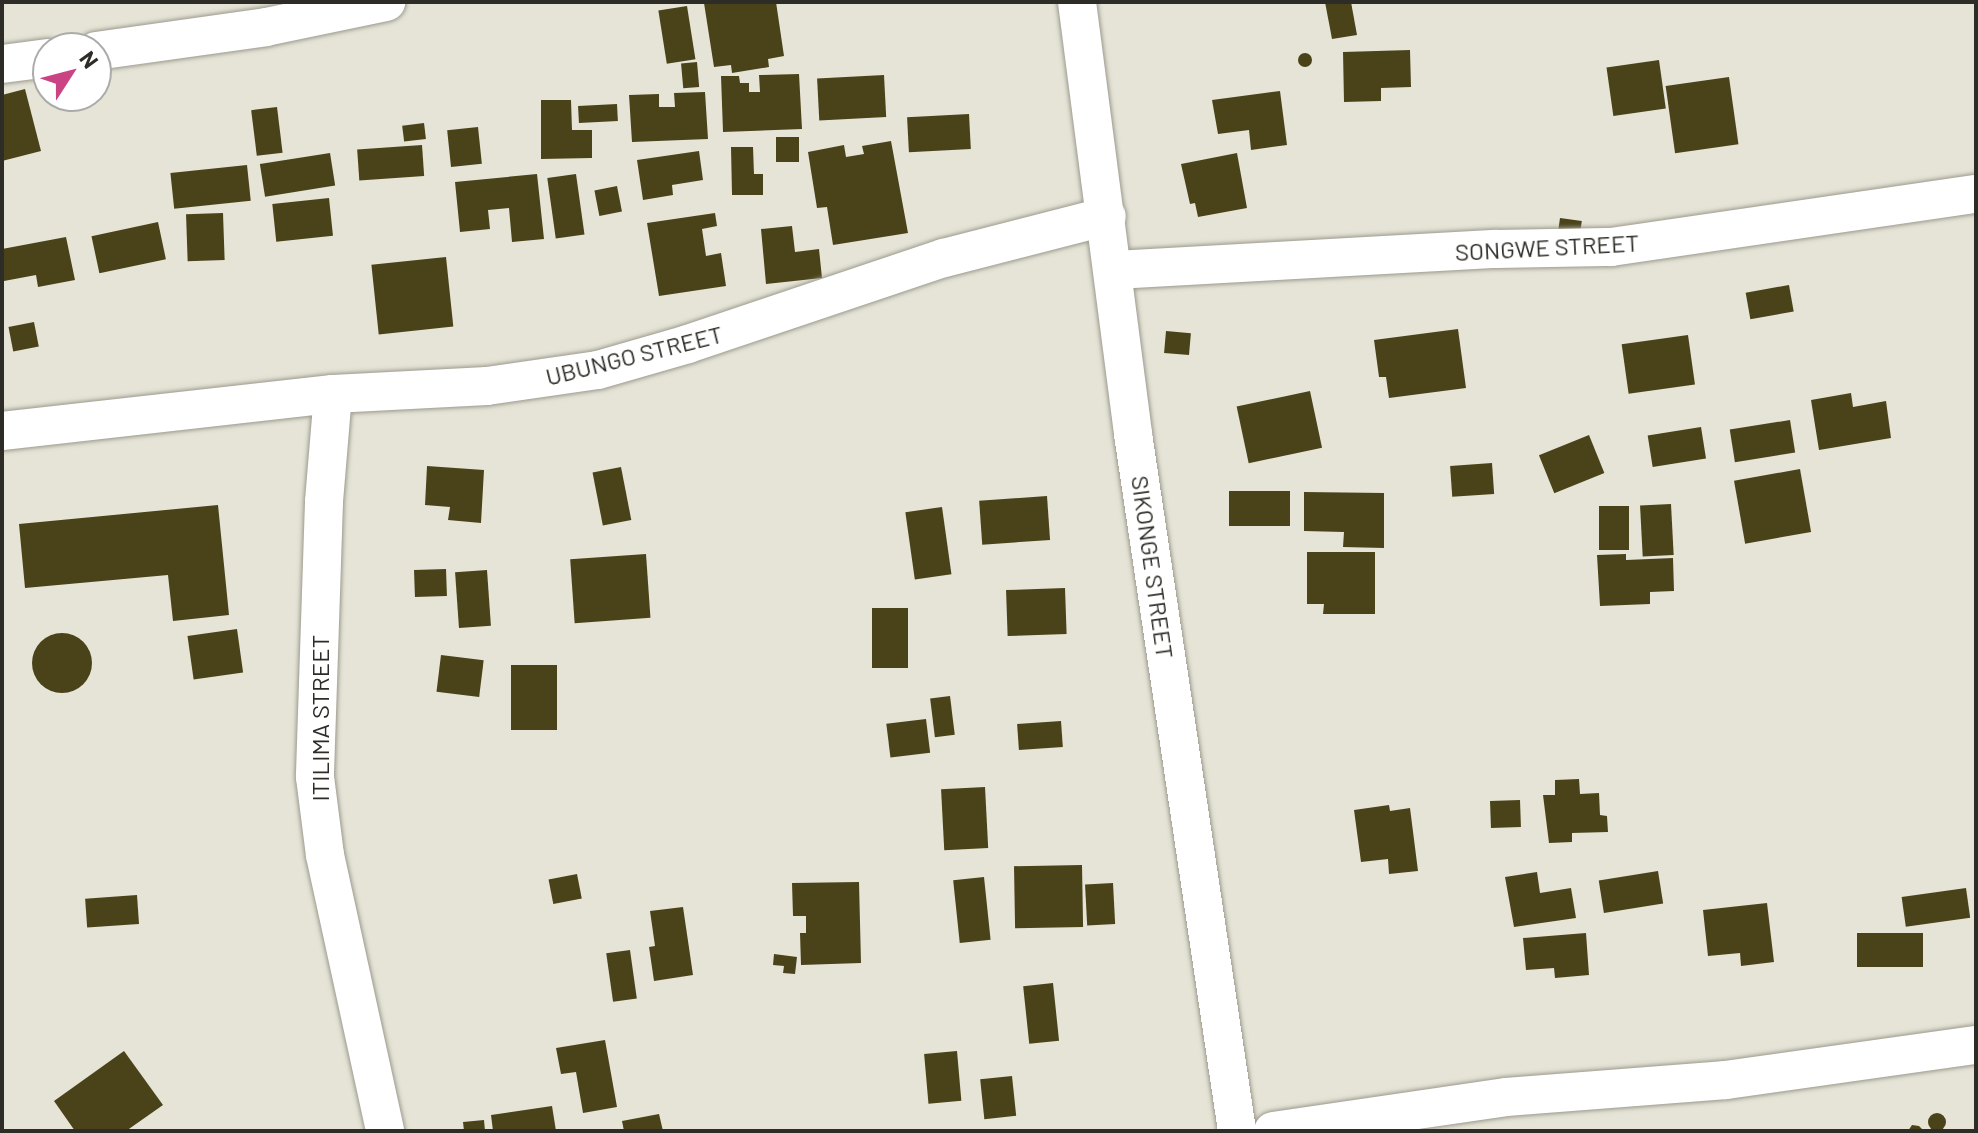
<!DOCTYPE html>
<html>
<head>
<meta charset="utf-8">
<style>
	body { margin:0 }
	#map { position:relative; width:1978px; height:1133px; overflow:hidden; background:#e6e4d7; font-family:Barlow,sans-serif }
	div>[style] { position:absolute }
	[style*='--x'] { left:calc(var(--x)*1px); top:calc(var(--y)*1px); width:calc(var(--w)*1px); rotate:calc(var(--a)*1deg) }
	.building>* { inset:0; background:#4a4319; transform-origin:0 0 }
	.round { border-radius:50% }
	.roads { filter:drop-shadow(0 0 2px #9c9a8e) drop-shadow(0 0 2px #9c9a8e) }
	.minor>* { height:38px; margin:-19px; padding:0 19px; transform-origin:19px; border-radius:19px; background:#fff }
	span { translate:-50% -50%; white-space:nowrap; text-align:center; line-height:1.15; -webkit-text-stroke:8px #fff; paint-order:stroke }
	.street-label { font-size:24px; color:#2d2c27 }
	.frame { position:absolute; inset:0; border:4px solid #2d2c27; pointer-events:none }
	.north { position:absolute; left:32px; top:32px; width:80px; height:80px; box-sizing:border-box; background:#fff; border:2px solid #ababa9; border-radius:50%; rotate:54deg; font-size:22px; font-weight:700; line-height:32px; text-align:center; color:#2d2c27 }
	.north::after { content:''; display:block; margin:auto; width:28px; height:36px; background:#ca4382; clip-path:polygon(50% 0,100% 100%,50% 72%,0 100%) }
</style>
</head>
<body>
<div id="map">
	<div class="building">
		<div style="clip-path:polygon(776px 2px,784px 56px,768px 59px,769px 67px,732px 73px,731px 65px,714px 67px,704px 3px)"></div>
		<div style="clip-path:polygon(1325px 2px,1351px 2px,1357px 35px,1332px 39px)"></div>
		<div style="left:687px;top:6px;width:54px;height:29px;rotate:81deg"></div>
		<div style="clip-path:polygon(1410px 50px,1411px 87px,1381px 88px,1381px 101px,1344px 102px,1343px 52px)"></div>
		<div class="round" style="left:1298px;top:53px;width:14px;height:14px"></div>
		<div style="left:1659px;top:60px;width:49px;height:53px;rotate:82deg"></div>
		<div style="left:697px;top:62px;width:25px;height:16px;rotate:85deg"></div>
		<div style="clip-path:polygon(799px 74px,802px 129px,723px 132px,721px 76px,739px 76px,740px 83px,749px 83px,749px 92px,760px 92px,759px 75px)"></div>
		<div style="left:884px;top:75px;width:42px;height:67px;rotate:87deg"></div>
		<div style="left:1729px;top:77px;width:68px;height:64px;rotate:82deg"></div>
		<div style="clip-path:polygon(25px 89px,41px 151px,2px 161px,2px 95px)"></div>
		<div style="clip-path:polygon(1280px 91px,1287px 145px,1251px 150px,1249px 130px,1218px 134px,1212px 100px)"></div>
		<div style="clip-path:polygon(705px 92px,708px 139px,632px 142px,629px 95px,659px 94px,659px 107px,675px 107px,674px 93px)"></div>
		<div style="clip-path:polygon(541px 100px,571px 100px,572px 130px,592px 130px,592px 158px,541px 159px)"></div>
		<div style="left:617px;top:104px;width:17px;height:39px;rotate:87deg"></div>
		<div style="left:277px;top:107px;width:46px;height:26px;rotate:83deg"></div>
		<div style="left:969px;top:114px;width:35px;height:62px;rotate:87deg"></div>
		<div style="left:424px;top:123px;width:16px;height:22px;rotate:83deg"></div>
		<div style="left:478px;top:127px;width:37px;height:31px;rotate:84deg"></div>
		<div style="left:776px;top:137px;width:23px;height:25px"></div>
		<div style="clip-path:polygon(891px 141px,908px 233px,833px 245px,827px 207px,817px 208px,808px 152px,844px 145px,846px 157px,864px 154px,862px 146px)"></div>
		<div style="left:422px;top:145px;width:31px;height:65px;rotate:86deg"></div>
		<div style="clip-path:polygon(731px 147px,753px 147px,754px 174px,763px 174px,763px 195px,732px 195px)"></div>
		<div style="clip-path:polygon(699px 151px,703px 180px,672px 185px,673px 195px,643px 200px,637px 160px)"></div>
		<div style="left:330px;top:153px;width:33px;height:71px;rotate:81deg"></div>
		<div style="clip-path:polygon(1237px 153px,1247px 208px,1198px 217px,1195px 203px,1190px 204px,1181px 164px)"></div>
		<div style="left:247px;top:165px;width:36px;height:77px;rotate:84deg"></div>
		<div style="clip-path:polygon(537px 174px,544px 239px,512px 242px,509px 208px,488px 210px,490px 229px,460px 232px,455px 182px)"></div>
		<div style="left:576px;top:174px;width:61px;height:29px;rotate:82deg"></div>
		<div style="left:617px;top:186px;width:26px;height:23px;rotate:79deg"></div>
		<div style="left:329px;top:198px;width:38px;height:57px;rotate:84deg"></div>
		<div style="left:223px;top:213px;width:47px;height:37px;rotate:88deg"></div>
		<div style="clip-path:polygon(715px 213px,717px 226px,702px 229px,706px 256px,721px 253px,726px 286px,659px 296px,647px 223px)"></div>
		<div style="left:1560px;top:218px;width:22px;height:27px;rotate:8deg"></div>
		<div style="left:158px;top:222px;width:38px;height:68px;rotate:78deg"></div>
		<div style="clip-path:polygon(792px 226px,795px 252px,819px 249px,822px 278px,766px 284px,761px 229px)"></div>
		<div style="clip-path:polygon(66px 237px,75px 280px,38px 287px,36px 275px,4px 281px,2px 249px)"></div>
		<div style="left:446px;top:257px;width:70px;height:75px;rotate:84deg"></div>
		<div style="left:1789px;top:285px;width:27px;height:44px;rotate:80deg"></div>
		<div style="left:34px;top:322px;width:25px;height:26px;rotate:79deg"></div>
		<div style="clip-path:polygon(1458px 329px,1466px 388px,1389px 398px,1386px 377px,1379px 377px,1374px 340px)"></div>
		<div style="left:1166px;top:331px;width:25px;height:22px;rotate:5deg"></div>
		<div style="left:1688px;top:335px;width:50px;height:67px;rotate:82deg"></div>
		<div style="left:1310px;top:391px;width:58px;height:75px;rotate:78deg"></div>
		<div style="clip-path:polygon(1851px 393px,1853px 407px,1886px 401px,1891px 438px,1819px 450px,1811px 400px)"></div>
		<div style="left:1790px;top:420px;width:33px;height:61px;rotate:81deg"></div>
		<div style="left:1701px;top:427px;width:32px;height:54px;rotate:81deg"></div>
		<div style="left:1589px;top:435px;width:41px;height:54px;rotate:68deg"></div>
		<div style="left:1492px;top:463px;width:31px;height:42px;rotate:86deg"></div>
		<div style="clip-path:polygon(427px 466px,484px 470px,481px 523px,448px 520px,450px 507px,425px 505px)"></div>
		<div style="left:621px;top:467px;width:54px;height:29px;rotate:79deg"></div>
		<div style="left:1800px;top:469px;width:64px;height:67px;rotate:80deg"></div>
		<div style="left:1229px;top:491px;width:61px;height:35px"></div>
		<div style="clip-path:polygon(1304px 492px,1384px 493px,1384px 548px,1343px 547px,1344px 532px,1304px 531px)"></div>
		<div style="left:1047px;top:496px;width:44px;height:68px;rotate:86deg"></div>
		<div style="left:1671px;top:504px;width:51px;height:31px;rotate:87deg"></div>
		<div style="clip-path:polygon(218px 505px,229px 615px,173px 621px,168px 575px,25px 588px,19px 524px)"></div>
		<div style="left:1629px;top:506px;width:44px;height:30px;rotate:90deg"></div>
		<div style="left:942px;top:507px;width:68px;height:37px;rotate:82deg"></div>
		<div style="clip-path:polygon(1307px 552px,1375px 552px,1375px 614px,1323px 614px,1324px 604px,1307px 604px)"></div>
		<div style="left:646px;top:554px;width:64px;height:76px;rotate:86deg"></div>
		<div style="clip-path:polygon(1626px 554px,1626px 560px,1673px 558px,1674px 591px,1650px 592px,1650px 604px,1600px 606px,1597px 555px)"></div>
		<div style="left:446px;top:569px;width:27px;height:32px;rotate:88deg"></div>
		<div style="left:487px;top:570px;width:56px;height:32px;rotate:86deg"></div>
		<div style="left:1065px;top:588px;width:46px;height:59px;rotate:88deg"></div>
		<div style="left:872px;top:608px;width:36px;height:60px"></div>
		<div style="left:237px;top:629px;width:44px;height:50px;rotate:82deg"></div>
		<div class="round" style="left:32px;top:633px;width:60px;height:60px"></div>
		<div style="left:441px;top:655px;width:43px;height:37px;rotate:7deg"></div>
		<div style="left:511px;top:665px;width:46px;height:65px"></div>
		<div style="left:950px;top:696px;width:39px;height:20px;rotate:83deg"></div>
		<div style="left:926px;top:719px;width:34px;height:40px;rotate:83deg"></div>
		<div style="left:1061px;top:721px;width:26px;height:44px;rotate:86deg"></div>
		<div style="clip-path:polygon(1579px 779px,1580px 794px,1599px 793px,1600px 815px,1607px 816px,1608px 832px,1572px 833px,1572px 842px,1549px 843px,1543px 795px,1555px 795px,1555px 780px)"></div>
		<div style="left:985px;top:787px;width:61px;height:44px;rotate:87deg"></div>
		<div style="left:1520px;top:800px;width:27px;height:30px;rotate:88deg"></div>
		<div style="clip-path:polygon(1389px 805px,1390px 811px,1410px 808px,1418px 871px,1389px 874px,1388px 859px,1361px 862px,1354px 810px)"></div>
		<div style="left:1082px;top:865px;width:62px;height:68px;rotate:89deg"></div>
		<div style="left:1658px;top:871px;width:33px;height:60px;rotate:81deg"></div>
		<div style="clip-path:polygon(1537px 872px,1540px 893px,1571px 888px,1576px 918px,1514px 927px,1505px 877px)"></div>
		<div style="left:577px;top:874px;width:25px;height:29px;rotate:79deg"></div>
		<div style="left:984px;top:877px;width:63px;height:31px;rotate:84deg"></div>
		<div style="clip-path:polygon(859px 882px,861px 963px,801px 965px,800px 933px,806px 933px,806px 916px,793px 916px,792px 883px)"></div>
		<div style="left:1113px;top:883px;width:41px;height:28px;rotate:87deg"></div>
		<div style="left:1966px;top:888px;width:30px;height:65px;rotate:82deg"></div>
		<div style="left:137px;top:895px;width:29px;height:52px;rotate:86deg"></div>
		<div style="clip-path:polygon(1767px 903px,1774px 962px,1741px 966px,1740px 953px,1708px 956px,1703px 910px)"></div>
		<div style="clip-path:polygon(683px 907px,693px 975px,654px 981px,649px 947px,655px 946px,650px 911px)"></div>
		<div style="clip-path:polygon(1586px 933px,1589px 975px,1555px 978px,1554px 968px,1526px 970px,1523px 938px)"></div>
		<div style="left:1923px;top:933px;width:34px;height:66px;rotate:90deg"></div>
		<div style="left:630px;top:950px;width:49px;height:24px;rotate:82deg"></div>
		<div style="clip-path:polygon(774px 954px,797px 957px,795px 974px,783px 973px,784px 966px,773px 965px)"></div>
		<div style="left:1053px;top:983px;width:58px;height:30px;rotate:84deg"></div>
		<div style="clip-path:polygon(605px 1040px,617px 1107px,583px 1113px,576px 1072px,561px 1074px,556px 1048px)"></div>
		<div style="clip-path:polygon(124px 1051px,163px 1105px,126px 1131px,75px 1131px,54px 1101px)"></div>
		<div style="left:957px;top:1051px;width:50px;height:33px;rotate:85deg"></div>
		<div style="left:1012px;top:1076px;width:40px;height:32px;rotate:84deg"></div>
		<div style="clip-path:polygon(552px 1106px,556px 1131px,493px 1131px,491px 1115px)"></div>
		<div class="round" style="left:1928px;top:1113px;width:18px;height:18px"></div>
		<div style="clip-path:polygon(659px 1114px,663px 1131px,624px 1131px,622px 1121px)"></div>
		<div style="clip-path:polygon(484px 1120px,485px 1131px,464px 1131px,463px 1122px)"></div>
		<div style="clip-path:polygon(1912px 1125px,1919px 1126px,1924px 1131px,1908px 1131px)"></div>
	</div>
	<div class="roads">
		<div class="minor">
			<div style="--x:1077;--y:2;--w:436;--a:82.6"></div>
			<div style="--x:1133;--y:434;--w:705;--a:81.51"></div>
			<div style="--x:96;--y:51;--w:172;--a:-8"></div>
			<div style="--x:266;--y:27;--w:123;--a:-11.8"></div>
			<div style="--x:2;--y:64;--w:46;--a:-7.4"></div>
			<div style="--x:1115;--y:270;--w:382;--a:-3.2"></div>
			<div style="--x:1496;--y:249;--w:115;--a:-1"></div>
			<div style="--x:1611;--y:247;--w:369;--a:-8.3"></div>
			<div style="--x:333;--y:394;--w:108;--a:94.8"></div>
			<div style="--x:324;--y:502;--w:275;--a:91.9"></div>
			<div style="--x:315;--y:777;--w:79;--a:82.7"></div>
			<div style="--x:325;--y:855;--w:282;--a:77.7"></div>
			<div style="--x:2;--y:431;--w:333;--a:-6.4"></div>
			<div style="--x:333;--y:394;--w:154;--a:-3"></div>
			<div style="--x:487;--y:386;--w:112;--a:-8.2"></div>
			<div style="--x:598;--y:370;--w:94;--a:-16.1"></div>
			<div style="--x:688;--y:344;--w:270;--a:-18.6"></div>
			<div style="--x:944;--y:258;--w:168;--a:-14.4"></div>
			<div style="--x:1273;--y:1131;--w:235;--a:-8.3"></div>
			<div style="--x:1506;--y:1097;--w:221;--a:-4.4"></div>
			<div style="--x:1726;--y:1080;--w:252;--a:-8"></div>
		</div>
	</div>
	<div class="street-label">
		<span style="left:1547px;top:247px;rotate:-3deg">SONGWE STREET</span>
		<span style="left:634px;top:355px;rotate:-14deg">UBUNGO STREET</span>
		<span style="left:1153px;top:567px;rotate:82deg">SIKONGE STREET</span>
		<span style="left:320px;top:718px;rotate:-90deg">ITILIMA STREET</span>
	</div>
	<div class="frame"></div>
	<div class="north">N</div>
</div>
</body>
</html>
